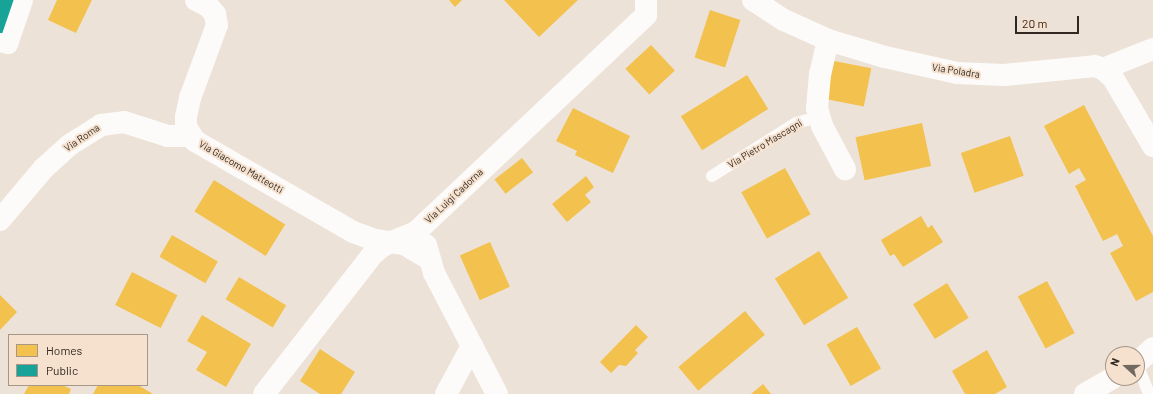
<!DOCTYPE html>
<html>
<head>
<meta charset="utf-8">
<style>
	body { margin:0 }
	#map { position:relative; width:1153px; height:394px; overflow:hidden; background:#ede2d7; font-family:Barlow,sans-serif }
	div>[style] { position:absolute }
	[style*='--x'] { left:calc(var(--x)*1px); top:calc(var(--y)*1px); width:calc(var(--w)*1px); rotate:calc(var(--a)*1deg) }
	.homes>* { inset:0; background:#f2c14e; transform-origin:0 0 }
	.public>* { inset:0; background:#17a398 }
	.service>* { height:12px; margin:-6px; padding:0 6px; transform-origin:6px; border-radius:6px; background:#fcfbf9 }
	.pedestrian>* { height:19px; margin:-9.5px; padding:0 9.5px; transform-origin:9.5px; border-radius:9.5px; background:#fcfbf9 }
	.minor>* { height:22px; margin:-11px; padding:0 11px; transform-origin:11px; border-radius:11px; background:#fcfbf9 }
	span { translate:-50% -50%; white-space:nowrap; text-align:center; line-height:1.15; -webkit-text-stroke:4px #f6e1ce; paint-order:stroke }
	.street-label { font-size:10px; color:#302821 }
	.legend { position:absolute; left:8px; top:334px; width:140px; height:52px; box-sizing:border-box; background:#f6e1ce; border:1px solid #a79789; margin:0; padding:5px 7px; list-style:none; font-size:12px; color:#302821 }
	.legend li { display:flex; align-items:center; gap:8px; height:20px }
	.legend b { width:20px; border:1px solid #a79789 }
	.north { position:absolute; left:1105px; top:346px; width:40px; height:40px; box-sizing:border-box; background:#f6e1ce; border:1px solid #a79789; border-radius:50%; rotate:291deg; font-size:11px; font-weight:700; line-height:16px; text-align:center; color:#302821 }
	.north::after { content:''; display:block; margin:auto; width:14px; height:18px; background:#726961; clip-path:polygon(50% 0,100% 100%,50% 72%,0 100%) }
	.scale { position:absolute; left:1015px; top:16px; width:64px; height:18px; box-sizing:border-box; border:2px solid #302821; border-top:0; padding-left:5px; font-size:12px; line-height:14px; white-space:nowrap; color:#302821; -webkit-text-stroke:3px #f6e1ce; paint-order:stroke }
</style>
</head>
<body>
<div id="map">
	<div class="homes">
		<div style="clip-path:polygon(57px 0,92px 0,76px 33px,48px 20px)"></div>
		<div style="clip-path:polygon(449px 0,462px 0,455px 7px)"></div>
		<div style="clip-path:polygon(504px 0,578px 0,539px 37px)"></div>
		<div style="left:710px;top:10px;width:32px;height:50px;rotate:18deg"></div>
		<div style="left:651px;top:45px;width:35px;height:35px;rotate:47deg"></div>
		<div style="left:834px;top:61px;width:38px;height:39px;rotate:11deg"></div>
		<div style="left:747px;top:75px;width:40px;height:78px;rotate:58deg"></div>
		<div style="clip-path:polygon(1084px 105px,1153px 236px,1153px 292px,1136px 301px,1110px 253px,1123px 246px,1117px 234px,1103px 241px,1075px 186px,1086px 180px,1079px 168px,1069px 174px,1044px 126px)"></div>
		<div style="clip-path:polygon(573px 108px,630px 136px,613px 173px,575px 155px,577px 151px,556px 141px)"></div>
		<div style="left:922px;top:123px;width:44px;height:68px;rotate:78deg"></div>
		<div style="left:1010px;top:136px;width:42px;height:52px;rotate:71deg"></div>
		<div style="left:522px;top:158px;width:18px;height:35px;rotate:52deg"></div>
		<div style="left:785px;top:168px;width:53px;height:50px;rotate:61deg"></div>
		<div style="clip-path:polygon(586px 176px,594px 187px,585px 195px,591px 202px,567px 222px,552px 204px)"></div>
		<div style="left:214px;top:180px;width:84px;height:37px;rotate:32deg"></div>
		<div style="clip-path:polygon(921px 216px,928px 228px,932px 225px,943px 242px,903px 267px,894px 254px,890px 256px,881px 240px)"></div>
		<div style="left:172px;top:235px;width:53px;height:25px;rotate:30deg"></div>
		<div style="left:490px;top:242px;width:49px;height:33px;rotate:66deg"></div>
		<div style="left:819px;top:251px;width:55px;height:52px;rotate:58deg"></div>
		<div style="left:132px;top:272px;width:51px;height:37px;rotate:27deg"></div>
		<div style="left:239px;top:277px;width:55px;height:26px;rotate:31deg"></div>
		<div style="left:1047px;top:281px;width:59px;height:33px;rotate:62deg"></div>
		<div style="left:947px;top:283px;width:41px;height:40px;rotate:58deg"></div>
		<div style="clip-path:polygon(0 295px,17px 312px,0 330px)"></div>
		<div style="left:745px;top:311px;width:31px;height:87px;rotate:50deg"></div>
		<div style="clip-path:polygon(202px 315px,251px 344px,226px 387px,196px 370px,207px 352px,187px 341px)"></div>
		<div style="clip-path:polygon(636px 325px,648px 337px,635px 350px,638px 353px,626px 366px,619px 365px,611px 373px,600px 362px)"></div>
		<div style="left:857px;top:327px;width:48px;height:35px;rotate:60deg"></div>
		<div style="clip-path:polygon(320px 349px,355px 372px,341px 394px,320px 394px,300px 381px)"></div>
		<div style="clip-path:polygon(987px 350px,1007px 387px,995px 394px,965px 394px,952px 371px)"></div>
		<div style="clip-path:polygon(763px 384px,771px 394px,751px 394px)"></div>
		<div style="clip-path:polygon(29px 385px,62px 385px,71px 389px,69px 394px,24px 394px)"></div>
		<div style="clip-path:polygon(98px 385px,138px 385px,153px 394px,93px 394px)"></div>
	</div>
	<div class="public">
		<div style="clip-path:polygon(0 0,17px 0,6px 35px,0 33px)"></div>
	</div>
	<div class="service">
		<div style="--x:712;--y:176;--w:99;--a:-32.2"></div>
		<div style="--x:796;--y:123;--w:24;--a:-15"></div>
		<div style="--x:1137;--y:364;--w:32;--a:68"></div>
	</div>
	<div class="pedestrian">
		<div style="--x:0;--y:42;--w:8;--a:14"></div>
		<div style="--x:8;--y:44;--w:46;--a:-71.2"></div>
	</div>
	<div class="minor">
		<div style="--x:196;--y:0;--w:13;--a:27"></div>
		<div style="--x:208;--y:6;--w:11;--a:49"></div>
		<div style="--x:215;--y:14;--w:11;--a:80"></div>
		<div style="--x:217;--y:25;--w:78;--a:110.3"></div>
		<div style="--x:190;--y:98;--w:19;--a:102"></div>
		<div style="--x:186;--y:117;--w:10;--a:90"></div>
		<div style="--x:186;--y:127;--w:17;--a:57"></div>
		<div style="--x:195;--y:141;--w:182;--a:29.9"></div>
		<div style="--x:353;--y:232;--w:23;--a:20"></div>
		<div style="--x:375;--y:240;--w:29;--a:8"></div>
		<div style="--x:404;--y:244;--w:29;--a:31"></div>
		<div style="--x:753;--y:0;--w:37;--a:33"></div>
		<div style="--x:784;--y:20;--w:48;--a:24.4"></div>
		<div style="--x:828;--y:40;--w:59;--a:16.6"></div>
		<div style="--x:885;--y:57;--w:74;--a:12.5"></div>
		<div style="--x:957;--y:73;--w:47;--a:2.4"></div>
		<div style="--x:1004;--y:75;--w:91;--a:-5.6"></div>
		<div style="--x:1095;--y:66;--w:9;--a:21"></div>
		<div style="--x:1103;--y:69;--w:13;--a:42"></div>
		<div style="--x:1113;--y:78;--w:79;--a:59.5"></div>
		<div style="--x:828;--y:40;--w:35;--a:103"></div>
		<div style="--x:820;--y:74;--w:34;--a:95"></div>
		<div style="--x:817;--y:108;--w:19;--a:74"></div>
		<div style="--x:822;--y:126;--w:49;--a:61.9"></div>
		<div style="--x:1103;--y:69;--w:54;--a:-21.8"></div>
		<div style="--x:0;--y:220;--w:68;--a:-49.8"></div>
		<div style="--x:44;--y:168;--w:36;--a:-42"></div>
		<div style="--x:71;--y:144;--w:36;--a:-32"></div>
		<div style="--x:101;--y:125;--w:23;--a:-7"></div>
		<div style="--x:124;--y:122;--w:46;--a:17.7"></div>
		<div style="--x:168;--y:136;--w:23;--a:0"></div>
		<div style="--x:426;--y:245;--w:29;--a:74"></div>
		<div style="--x:434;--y:273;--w:136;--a:62.5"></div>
		<div style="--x:1137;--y:363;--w:22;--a:-43"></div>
		<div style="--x:264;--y:394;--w:177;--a:-52.1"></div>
		<div style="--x:373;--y:254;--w:14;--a:-39"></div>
		<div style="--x:384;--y:245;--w:35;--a:-22"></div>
		<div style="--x:416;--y:232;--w:316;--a:-43.3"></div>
		<div style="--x:646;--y:15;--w:15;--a:-90"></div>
		<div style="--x:446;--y:394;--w:55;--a:-61.6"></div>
		<div style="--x:1085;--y:394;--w:32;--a:-30"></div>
	</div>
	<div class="street-label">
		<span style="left:956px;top:71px;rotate:9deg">Via Poladra</span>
		<span style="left:82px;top:138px;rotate:-34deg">Via Roma</span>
		<span style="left:765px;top:144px;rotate:-31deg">Via Pietro Mascagni</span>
		<span style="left:241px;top:167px;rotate:30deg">Via Giacomo Matteotti</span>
		<span style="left:454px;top:196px;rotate:-43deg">Via Luigi Cadorna</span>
	</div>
	<ul class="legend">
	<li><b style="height:11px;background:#f2c14e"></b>Homes</li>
	<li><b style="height:11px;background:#17a398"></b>Public</li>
	</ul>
	<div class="north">N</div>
	<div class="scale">20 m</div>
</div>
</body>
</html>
